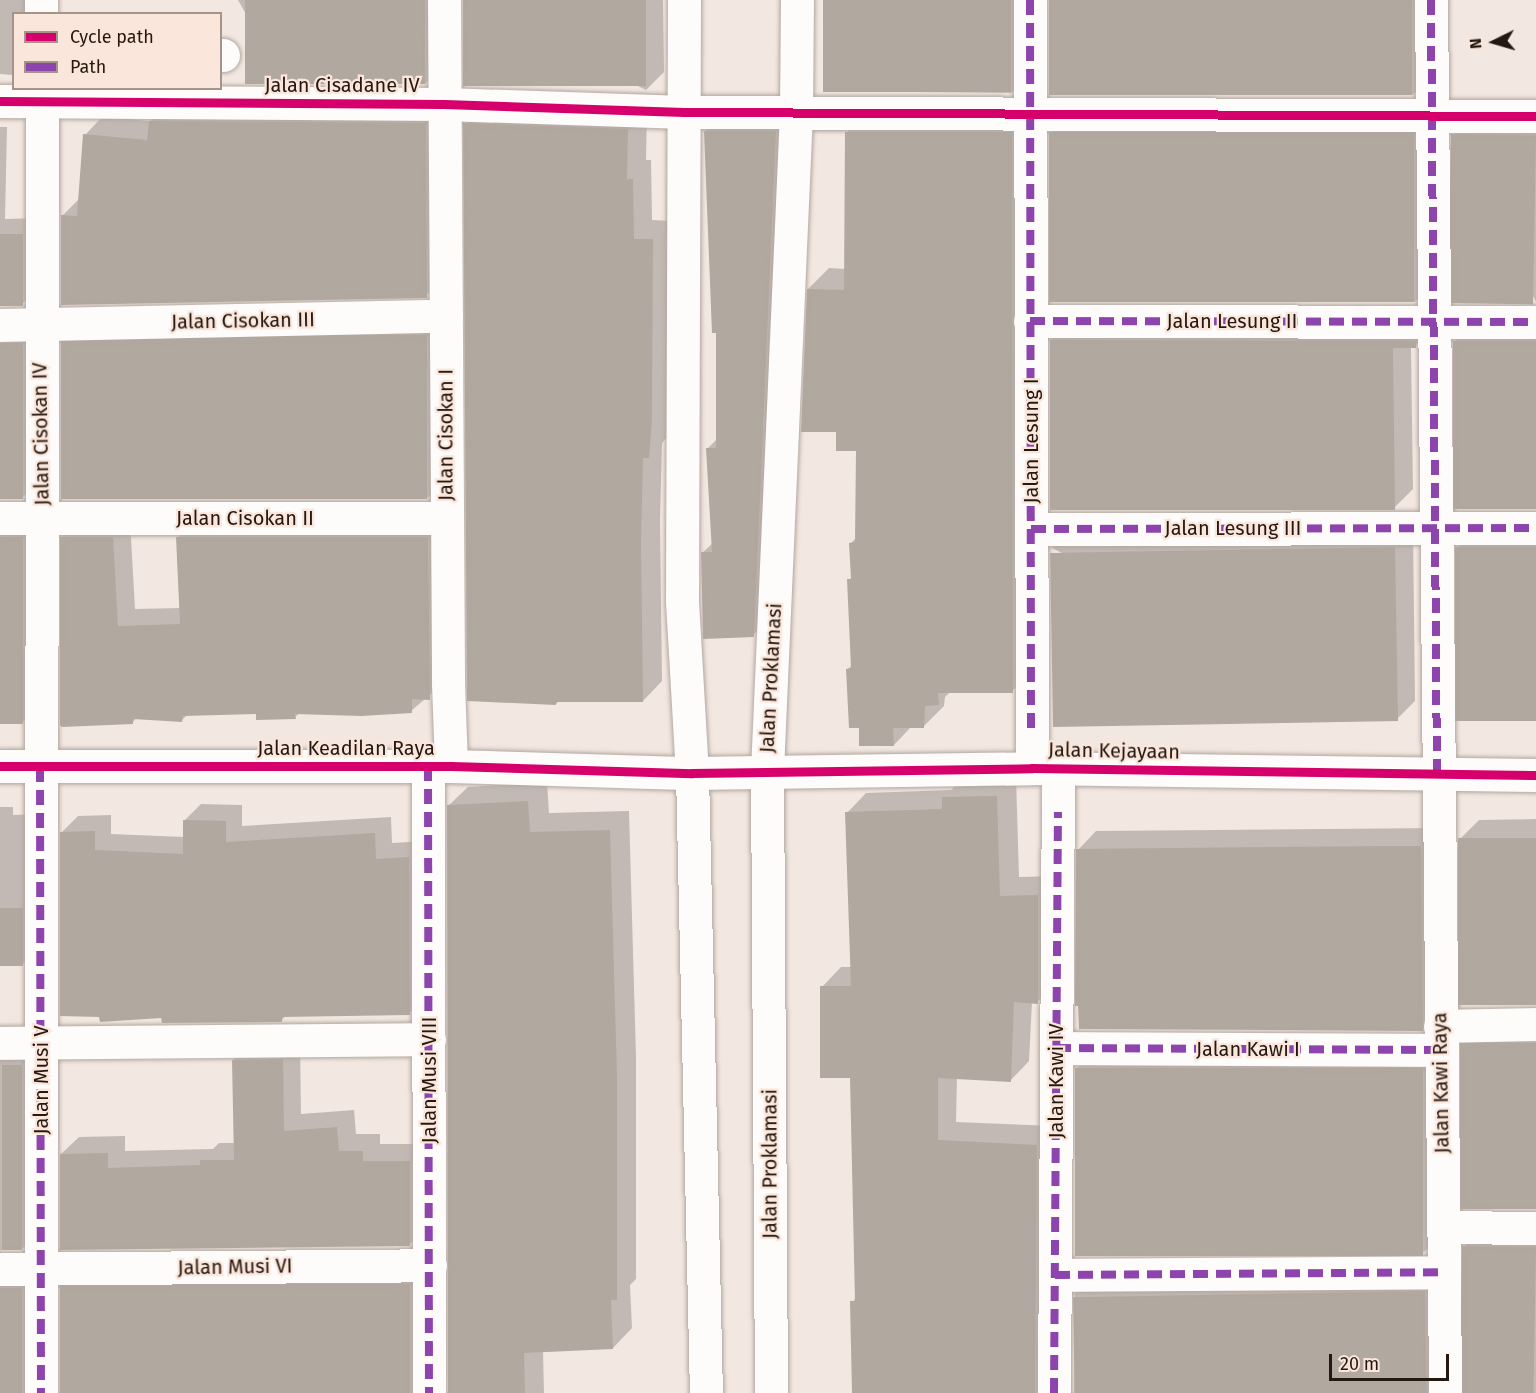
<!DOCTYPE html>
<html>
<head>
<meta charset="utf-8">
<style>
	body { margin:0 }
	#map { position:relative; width:1536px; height:1393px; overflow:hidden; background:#f3e8e1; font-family:"Fira Sans",sans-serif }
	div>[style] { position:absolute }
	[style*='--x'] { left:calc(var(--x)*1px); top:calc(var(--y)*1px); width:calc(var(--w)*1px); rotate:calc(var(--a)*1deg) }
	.shadow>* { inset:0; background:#0003 }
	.building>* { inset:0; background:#b1a89f; transform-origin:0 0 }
	.roads { filter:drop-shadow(0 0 2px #b1a7a0) drop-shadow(0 0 2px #b1a7a0) }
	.minor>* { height:33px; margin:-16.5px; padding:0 16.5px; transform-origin:16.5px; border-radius:16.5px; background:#fdfcfa }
	.quiet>* { height:8px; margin-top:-4px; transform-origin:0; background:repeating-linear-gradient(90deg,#8e44ad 0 15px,transparent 0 23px) }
	.cycleway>* { height:9px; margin:-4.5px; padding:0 4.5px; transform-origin:4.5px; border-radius:4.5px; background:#d6006c }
	span { translate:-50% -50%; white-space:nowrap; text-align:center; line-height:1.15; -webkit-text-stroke:4.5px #fae6da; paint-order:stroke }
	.street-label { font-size:20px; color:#241811 }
	.legend { position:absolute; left:12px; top:12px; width:210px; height:78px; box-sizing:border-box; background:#fae6da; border:2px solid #a4948a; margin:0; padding:8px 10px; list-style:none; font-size:18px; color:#241811 }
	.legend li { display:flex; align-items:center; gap:12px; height:30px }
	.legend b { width:30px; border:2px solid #a4948a }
	.north { position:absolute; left:1464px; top:12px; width:60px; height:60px; -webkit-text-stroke:4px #fae6da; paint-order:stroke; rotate:265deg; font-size:16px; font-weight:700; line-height:24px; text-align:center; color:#241811 }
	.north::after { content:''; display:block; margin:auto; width:21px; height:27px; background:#241811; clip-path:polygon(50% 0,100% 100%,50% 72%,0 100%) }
	.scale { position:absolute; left:1329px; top:1354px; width:120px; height:27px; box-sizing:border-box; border:3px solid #241811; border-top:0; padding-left:8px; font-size:18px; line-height:21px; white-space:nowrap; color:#241811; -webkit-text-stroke:4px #fae6da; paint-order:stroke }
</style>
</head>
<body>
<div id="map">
	<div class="shadow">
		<div style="clip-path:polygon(0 0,35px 0,34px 14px,14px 14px,14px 73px,11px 75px,0 74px)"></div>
		<div style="clip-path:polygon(238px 0,443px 0,443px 65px,425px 84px,247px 16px)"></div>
		<div style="clip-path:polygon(464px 0,663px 0,664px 72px,646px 90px)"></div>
		<div style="clip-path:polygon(824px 0,1028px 0,1029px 76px,1011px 93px,825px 91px)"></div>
		<div style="clip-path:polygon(1050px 0,1430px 0,1430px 77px,1413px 95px)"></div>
		<div style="clip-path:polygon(168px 104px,443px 105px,444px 278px,426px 296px,62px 216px,80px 198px,85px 135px,102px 117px,150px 121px)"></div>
		<div style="clip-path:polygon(484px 105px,647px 110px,646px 160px,651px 160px,652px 220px,672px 221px,668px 436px,662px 443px,660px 521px,662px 681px,643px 701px,559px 701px,556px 704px,465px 124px)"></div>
		<div style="clip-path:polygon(725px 111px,796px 112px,774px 615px,753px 635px,702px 553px,713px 543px,707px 449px,717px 439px,717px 332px,705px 131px)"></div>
		<div style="clip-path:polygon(868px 111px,1032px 112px,1033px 670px,1012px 691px,950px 692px,945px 697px,944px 706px,923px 727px,911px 727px,894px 745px,861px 726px,848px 669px,853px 664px,849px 580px,853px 576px,851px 543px,857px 537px,858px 449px,837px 430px,808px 289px,829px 268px,846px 269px,847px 132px)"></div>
		<div style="clip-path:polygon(1069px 114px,1432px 116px,1433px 283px,1415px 302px,1051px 133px)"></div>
		<div style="clip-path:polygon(1470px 117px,1536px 118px,1536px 302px,1453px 135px)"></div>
		<div style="clip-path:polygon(0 127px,7px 127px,5px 219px,39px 218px,39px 288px,22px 304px,0 306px)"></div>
		<div style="clip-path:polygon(0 317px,39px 327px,39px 481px,22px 498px,0 499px)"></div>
		<div style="clip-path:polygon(444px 318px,445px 480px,428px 498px,62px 343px,80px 325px)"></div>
		<div style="clip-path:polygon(1070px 322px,1434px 328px,1415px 346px,1411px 346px,1413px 489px,1394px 508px,1051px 340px)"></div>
		<div style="clip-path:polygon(1472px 323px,1536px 324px,1536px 508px,1455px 341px)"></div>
		<div style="clip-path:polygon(0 510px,39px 521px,39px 706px,22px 723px,0 723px)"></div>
		<div style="clip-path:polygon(79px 520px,130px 520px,135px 609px,181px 608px,178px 537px,195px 520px,445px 520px,446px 681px,411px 711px,300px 713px,295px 717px,257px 713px,188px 714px,182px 720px,137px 717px,133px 722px,62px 537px)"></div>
		<div style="clip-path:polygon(1413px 529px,1415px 701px,1396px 720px,1052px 548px,1070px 530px)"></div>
		<div style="clip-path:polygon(1474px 530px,1536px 530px,1536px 719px,1457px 548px)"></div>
		<div style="clip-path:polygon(1016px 777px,1019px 877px,1057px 876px,1057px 983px,1037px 1002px,1032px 1002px,1029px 1061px,1010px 1081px,957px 1078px,956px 1122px,1056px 1126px,1064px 1390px,1074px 1393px,853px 1393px,852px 1302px,857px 1297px,852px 1077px,822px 987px,841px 967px,852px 967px,847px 813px,866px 793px,951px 790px,963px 778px)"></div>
		<div style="clip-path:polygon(547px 782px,549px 813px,629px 811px,636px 1056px,636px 1279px,630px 1285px,632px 1328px,613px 1348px,543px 1350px,544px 1393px,449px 1393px,448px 806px,468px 787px)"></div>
		<div style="clip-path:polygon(201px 804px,242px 805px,242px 826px,391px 817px,392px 843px,425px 841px,426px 997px,409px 1013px,286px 1015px,282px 1020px,62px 832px,78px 816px,111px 815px,111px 834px,184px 837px,184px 821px)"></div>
		<div style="clip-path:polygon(0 807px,13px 807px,13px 815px,41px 814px,41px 945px,22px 965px,0 964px)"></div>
		<div style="clip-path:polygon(1536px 819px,1536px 1004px,1460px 839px,1479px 820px)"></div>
		<div style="clip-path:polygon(1439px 828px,1441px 1011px,1422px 1030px,1078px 850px,1096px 831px)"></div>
		<div style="clip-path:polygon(1536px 1024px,1536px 1208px,1462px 1045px,1481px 1026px)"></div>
		<div style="clip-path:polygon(0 1036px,41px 1043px,41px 1229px,22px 1249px,0 1250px,3px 1260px,41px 1269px,51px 1390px,61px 1393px,0 1393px)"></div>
		<div style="clip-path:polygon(300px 1042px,301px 1114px,354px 1110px,356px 1134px,380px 1134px,380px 1144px,427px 1144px,427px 1227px,409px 1245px,61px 1248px,61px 1154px,79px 1137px,125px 1136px,125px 1151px,213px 1149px,219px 1143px,235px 1143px,233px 1060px,251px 1043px)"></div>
		<div style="clip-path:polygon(1095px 1050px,1441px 1051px,1443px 1233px,1424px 1252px,1076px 1069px)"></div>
		<div style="clip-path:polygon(1483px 1227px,1536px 1228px,1536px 1393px,1074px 1393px,1075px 1294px,1094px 1275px,1444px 1272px,1456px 1391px,1465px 1393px,1464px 1247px)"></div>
		<div style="clip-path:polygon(429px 1265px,439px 1390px,449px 1393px,61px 1393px,61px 1288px,81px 1268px)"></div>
	</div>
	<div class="building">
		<div style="left:245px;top:0;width:180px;height:84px"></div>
		<div style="left:463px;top:0;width:183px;height:86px"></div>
		<div style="left:823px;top:0;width:188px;height:92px"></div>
		<div style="left:1049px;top:0;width:363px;height:95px"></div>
		<div style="clip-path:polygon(149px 121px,426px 123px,427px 298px,61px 305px,61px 215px,77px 216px,83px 134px,147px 140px)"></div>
		<div style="clip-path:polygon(463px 123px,628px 129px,627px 179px,633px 179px,634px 239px,653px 239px,652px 419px,649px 458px,643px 458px,641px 541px,643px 702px,556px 702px,556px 705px,467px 701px)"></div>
		<div style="clip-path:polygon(704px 131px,776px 131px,754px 637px,703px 639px,701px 552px,712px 552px,706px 448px,716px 448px,716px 333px,712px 333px)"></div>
		<div style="clip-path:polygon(845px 132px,1012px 132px,1013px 693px,938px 693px,939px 705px,925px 706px,924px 728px,893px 728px,894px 746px,859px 746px,859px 728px,849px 728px,846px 669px,851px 668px,847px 579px,851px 579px,849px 543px,855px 542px,856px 451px,836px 451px,836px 432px,801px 432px,807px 289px,844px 290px)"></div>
		<div style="left:1049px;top:132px;width:365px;height:170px"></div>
		<div style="left:1451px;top:134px;width:85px;height:169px;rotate:1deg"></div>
		<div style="left:0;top:234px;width:23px;height:72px"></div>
		<div style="left:427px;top:335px;width:164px;height:366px;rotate:90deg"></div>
		<div style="clip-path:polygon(1050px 340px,1416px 341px,1416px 348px,1393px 348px,1395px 510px,1050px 510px)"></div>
		<div style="left:1453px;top:341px;width:83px;height:168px"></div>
		<div style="left:23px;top:343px;width:156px;height:23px;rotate:90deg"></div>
		<div style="left:0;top:537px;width:23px;height:187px"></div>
		<div style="clip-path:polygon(60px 537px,113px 537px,118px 626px,180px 624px,176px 537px,428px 537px,430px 700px,412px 699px,412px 713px,361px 716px,295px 714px,296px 719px,256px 720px,256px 714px,183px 716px,182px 722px,133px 719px,133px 724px,62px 727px,60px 725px)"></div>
		<div style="left:1395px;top:547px;width:174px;height:345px;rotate:89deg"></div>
		<div style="left:1455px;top:547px;width:81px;height:174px"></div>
		<div style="clip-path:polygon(997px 796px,1000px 896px,1038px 895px,1038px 1004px,1014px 1002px,1011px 1082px,938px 1078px,938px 1140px,1037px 1145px,1035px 1393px,852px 1393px,850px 1301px,855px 1301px,850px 1078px,820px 1078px,820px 986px,851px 986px,845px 812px,942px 809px,942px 797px)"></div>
		<div style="clip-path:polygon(528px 801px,530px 832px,610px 830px,617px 1076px,617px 1300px,611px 1300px,613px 1349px,524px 1353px,525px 1393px,448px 1393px,447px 805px)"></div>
		<div style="clip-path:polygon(183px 820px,226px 821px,226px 842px,375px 833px,376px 859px,409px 857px,410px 1015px,282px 1017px,282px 1022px,162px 1023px,161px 1018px,100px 1022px,99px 1017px,60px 1016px,60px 832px,95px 831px,95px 850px,183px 854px)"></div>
		<div style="left:1536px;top:838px;width:167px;height:78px;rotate:90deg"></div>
		<div style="clip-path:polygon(1386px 846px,1421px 846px,1423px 1031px,1079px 1029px,1078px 1006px,1075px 1006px,1076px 849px)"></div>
		<div style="left:0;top:908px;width:23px;height:58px"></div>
		<div style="left:1536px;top:1043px;width:166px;height:76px;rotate:90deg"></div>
		<div style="clip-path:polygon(283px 1059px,284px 1131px,337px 1127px,339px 1151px,363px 1151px,363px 1161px,410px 1161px,410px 1246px,60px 1250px,60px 1154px,108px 1153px,108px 1168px,200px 1165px,200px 1160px,234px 1160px,232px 1060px)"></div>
		<div style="left:2px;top:1065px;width:20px;height:185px"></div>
		<div style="left:1075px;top:1068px;width:348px;height:188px"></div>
		<div style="left:1462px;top:1246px;width:74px;height:147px;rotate:1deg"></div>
		<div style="left:410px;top:1284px;width:109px;height:350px;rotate:90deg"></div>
		<div style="left:0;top:1288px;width:22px;height:105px"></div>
		<div style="left:1425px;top:1291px;width:102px;height:352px;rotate:89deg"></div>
	</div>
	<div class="roads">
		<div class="minor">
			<div style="--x:41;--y:0;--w:14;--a:90"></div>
			<div style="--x:444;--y:0;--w:683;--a:89.66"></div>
			<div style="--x:448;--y:683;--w:83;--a:87.9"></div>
			<div style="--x:684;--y:0;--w:601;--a:90.19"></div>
			<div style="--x:682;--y:601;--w:172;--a:86.7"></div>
			<div style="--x:692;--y:773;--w:620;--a:88.71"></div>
			<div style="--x:1030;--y:0;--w:768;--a:89.85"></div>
			<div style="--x:1431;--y:0;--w:1393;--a:89.42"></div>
			<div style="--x:220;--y:55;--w:3;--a:0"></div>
			<div style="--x:0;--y:101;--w:444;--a:0.4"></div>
			<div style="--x:444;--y:104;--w:240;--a:1.9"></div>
			<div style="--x:684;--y:112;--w:852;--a:0.27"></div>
			<div style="--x:1030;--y:321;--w:506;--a:0.11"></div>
			<div style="--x:0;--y:325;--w:446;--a:-1.2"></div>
			<div style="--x:0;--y:518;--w:447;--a:0"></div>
			<div style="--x:1031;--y:529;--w:505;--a:-0.11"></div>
			<div style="--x:0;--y:766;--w:451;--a:0"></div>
			<div style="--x:451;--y:766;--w:241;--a:1.7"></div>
			<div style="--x:692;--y:773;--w:340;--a:-0.8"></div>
			<div style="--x:1032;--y:768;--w:504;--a:0.8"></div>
			<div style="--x:428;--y:766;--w:627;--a:89.91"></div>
			<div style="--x:1440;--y:1026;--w:96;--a:-1.2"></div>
			<div style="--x:0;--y:1043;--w:429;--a:-0.5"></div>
			<div style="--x:1056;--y:1048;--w:384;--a:0.3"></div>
			<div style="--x:1443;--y:1227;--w:93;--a:0.6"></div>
			<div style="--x:0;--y:1269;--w:430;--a:-0.5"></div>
			<div style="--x:1055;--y:1275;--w:388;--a:-0.4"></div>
			<div style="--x:41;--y:1393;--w:1305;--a:-89.96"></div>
			<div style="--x:771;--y:1393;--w:622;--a:-90.37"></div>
			<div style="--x:767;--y:771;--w:659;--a:-87.48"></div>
			<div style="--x:796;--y:113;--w:113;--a:-89.5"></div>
			<div style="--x:1054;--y:1393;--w:625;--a:-89.63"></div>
		</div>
	</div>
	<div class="quiet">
		<div style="--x:1030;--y:0;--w:731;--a:89.92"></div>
		<div style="--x:1431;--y:0;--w:774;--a:89.56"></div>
		<div style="--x:1030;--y:321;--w:506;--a:0.11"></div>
		<div style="--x:1031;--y:529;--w:505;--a:-0.11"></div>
		<div style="--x:428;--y:766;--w:627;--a:89.91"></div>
		<div style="--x:40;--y:767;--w:626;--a:89.91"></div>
		<div style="--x:1056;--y:1048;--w:384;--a:0.3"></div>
		<div style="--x:1055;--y:1275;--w:388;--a:-0.4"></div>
		<div style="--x:1054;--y:1393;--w:581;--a:-89.61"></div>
	</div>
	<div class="cycleway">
		<div style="--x:0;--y:101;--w:444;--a:0.4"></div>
		<div style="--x:444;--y:104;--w:240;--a:1.9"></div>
		<div style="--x:684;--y:112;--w:852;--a:0.27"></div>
		<div style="--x:0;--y:766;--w:451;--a:0"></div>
		<div style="--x:451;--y:766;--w:241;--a:1.7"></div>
		<div style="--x:692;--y:773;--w:340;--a:-0.8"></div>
		<div style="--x:1032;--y:768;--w:504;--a:0.8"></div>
	</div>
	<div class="street-label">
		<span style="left:342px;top:85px">Jalan Cisadane IV</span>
		<span style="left:243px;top:321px;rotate:-1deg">Jalan Cisokan III</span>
		<span style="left:1232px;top:321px">Jalan Lesung II</span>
		<span style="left:41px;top:434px;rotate:-91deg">Jalan Cisokan IV</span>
		<span style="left:446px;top:435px;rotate:-90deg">Jalan Cisokan I</span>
		<span style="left:1031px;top:441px;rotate:-90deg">Jalan Lesung I</span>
		<span style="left:245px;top:518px">Jalan Cisokan II</span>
		<span style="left:1233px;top:528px">Jalan Lesung III</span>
		<span style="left:771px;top:678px;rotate:-87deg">Jalan Proklamasi</span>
		<span style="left:346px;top:748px">Jalan Keadilan Raya</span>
		<span style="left:1114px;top:751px;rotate:1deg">Jalan Kejayaan</span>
		<span style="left:1248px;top:1049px">Jalan Kawi I</span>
		<span style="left:41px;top:1080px;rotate:-90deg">Jalan Musi V</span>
		<span style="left:429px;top:1080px;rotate:-90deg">Jalan Musi VIII</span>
		<span style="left:1056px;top:1081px;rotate:-90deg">Jalan Kawi IV</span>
		<span style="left:1441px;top:1083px;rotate:-91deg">Jalan Kawi Raya</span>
		<span style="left:770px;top:1164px;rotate:-90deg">Jalan Proklamasi</span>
		<span style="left:235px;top:1267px;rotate:-1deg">Jalan Musi VI</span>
	</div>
	<ul class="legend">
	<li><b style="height:8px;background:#d6006c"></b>Cycle path</li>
	<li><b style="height:8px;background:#8e44ad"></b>Path</li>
	</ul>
	<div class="north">N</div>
	<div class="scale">20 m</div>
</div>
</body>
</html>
